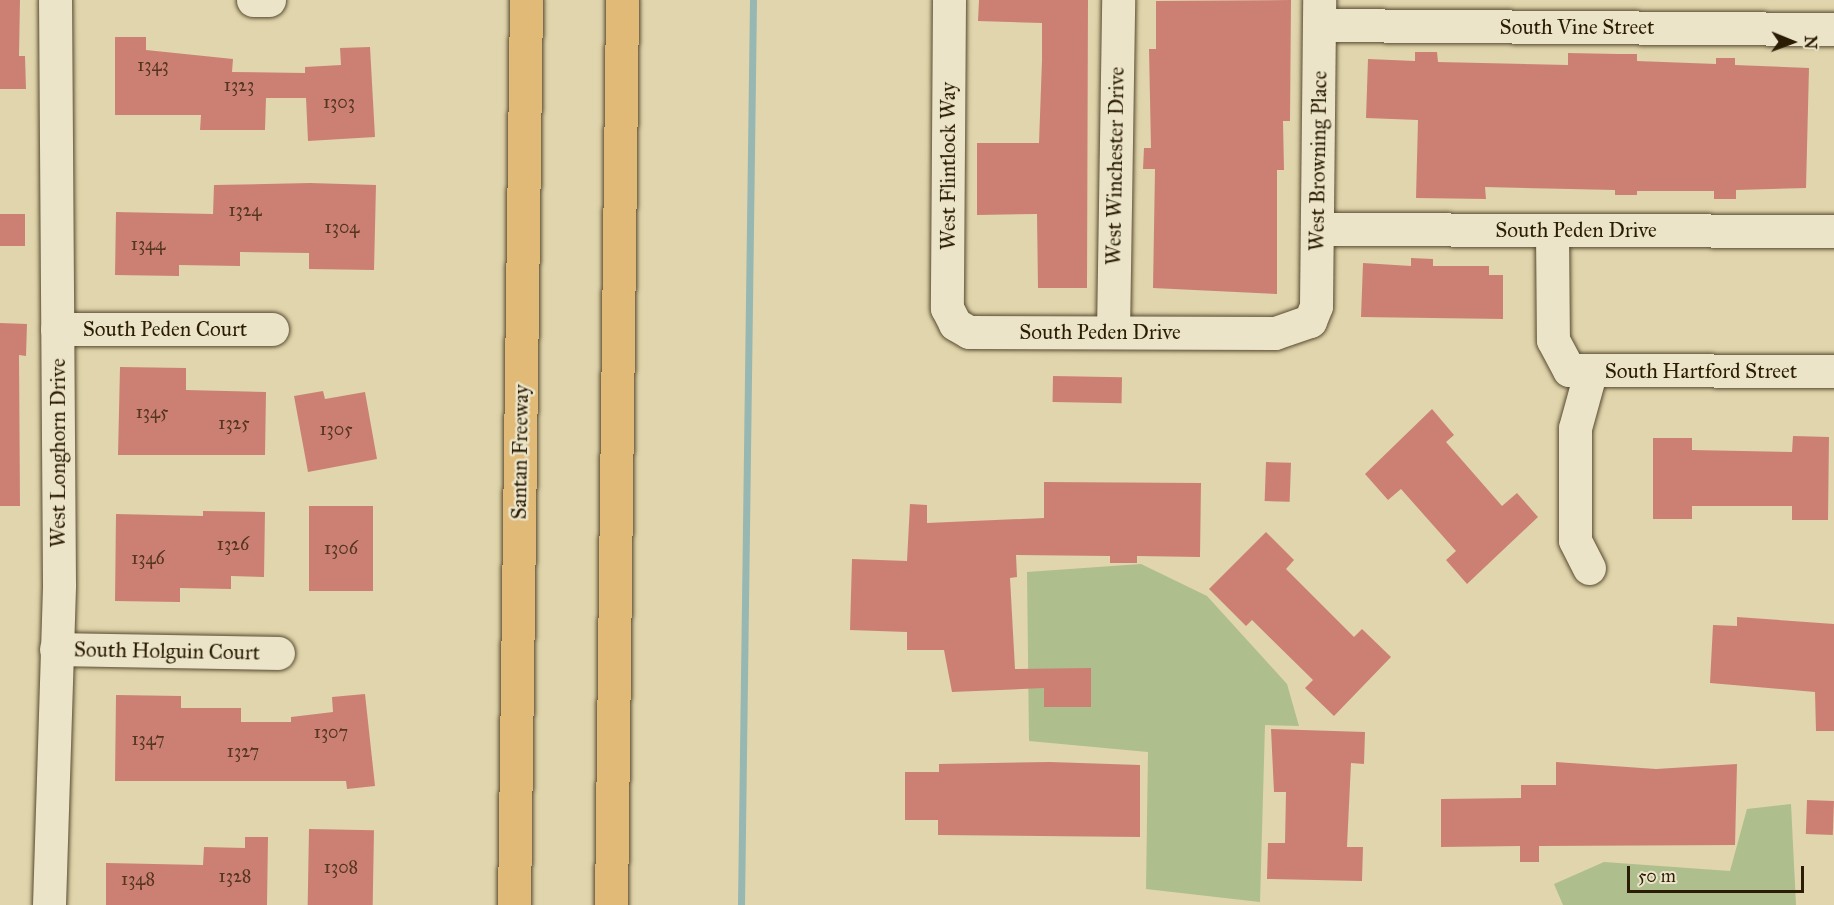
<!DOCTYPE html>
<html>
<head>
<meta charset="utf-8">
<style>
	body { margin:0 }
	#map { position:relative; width:1834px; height:905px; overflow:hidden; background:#e0d5ac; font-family:"IM FELL Great Primer",serif }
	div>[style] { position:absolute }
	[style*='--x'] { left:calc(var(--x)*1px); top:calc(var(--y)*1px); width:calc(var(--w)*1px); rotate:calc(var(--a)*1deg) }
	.green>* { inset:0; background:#aebe8d }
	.stream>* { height:7px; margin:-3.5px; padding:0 3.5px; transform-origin:3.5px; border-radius:3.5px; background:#96b7b2 }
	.building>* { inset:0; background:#cc8073; transform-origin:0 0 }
	.roads { filter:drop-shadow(0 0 2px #584a2f) drop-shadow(0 0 2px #584a2f) }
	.minor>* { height:33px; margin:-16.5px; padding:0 16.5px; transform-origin:16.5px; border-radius:16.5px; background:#ebe4c9 }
	.highway>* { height:33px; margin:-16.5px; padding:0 16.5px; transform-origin:16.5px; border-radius:16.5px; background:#e0ba76 }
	span { translate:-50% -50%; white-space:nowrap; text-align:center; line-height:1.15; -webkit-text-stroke:5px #ebe4c9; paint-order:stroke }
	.number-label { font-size:18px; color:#533520 }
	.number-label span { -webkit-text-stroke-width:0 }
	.street-label { font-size:21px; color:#2b1c05 }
	.north { position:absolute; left:1762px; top:12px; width:60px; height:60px; -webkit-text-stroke:4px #ebe4c9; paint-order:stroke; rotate:91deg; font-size:16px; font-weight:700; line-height:24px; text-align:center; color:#2b1c05 }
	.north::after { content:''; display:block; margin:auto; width:21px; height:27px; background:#2b1c05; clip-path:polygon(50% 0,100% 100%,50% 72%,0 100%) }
	.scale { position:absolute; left:1627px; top:866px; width:177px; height:27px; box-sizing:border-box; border:3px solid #2b1c05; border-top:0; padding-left:8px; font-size:18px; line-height:21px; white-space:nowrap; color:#2b1c05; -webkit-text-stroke:4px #ebe4c9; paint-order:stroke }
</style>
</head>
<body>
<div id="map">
	<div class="green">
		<div style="clip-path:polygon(1141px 564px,1207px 596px,1287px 684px,1299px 726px,1265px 725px,1260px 902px,1146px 889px,1148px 752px,1029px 741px,1027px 572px)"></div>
		<div style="clip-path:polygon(1791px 804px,1796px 905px,1563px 905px,1554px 884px,1604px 862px,1730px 871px,1747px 809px)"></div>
	</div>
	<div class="stream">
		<div style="--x:741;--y:905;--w:905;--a:-89.24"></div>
	</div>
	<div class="building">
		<div style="clip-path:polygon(0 0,20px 0,19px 56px,25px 56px,26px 89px,0 89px)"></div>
		<div style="clip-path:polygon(979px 0,1088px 0,1087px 288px,1038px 288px,1037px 214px,977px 215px,977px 143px,1039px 143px,1042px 60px,1042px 23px,978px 21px)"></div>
		<div style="clip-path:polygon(1291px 0,1290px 121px,1283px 121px,1284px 170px,1277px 170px,1277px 294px,1153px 288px,1155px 169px,1143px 169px,1144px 148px,1151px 148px,1149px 49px,1156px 49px,1156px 1px)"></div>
		<div style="clip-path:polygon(115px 37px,146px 37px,146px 50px,233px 59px,232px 72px,305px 73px,305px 67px,341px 65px,340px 48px,370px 47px,375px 137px,308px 141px,306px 98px,266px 98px,265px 130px,200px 130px,201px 115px,115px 115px)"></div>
		<div style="clip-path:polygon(1415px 52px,1437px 52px,1438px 62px,1568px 65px,1568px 53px,1618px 54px,1637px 54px,1637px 61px,1716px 64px,1716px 58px,1735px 58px,1735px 65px,1809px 68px,1806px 188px,1736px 190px,1736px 199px,1714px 199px,1714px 191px,1637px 191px,1637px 195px,1615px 195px,1615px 190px,1485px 187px,1486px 199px,1416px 198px,1418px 120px,1366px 118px,1368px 59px,1415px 61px)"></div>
		<div style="clip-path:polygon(310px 183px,376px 185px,374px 270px,309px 269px,309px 253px,240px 252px,240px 266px,179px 265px,179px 276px,115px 275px,116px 212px,213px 214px,214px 185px)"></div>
		<div style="left:0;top:214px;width:25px;height:32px"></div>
		<div style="clip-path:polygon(1411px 258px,1433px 259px,1433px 266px,1489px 266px,1489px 275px,1503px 275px,1503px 319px,1361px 317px,1363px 263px,1411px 266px)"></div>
		<div style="clip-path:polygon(0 323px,27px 324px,26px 356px,19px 355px,20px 506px,0 506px)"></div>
		<div style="clip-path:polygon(120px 367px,186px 368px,186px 390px,266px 392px,265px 455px,118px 455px)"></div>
		<div style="left:1053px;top:376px;width:69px;height:26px;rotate:1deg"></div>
		<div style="clip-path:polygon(323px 391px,325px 399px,365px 392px,377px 459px,308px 472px,294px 396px)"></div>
		<div style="clip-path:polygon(1432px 409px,1454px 435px,1446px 442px,1502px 506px,1517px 493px,1538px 517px,1467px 584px,1446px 560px,1456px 551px,1401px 489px,1388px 500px,1365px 474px)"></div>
		<div style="clip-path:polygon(1793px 436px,1829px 437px,1828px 520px,1792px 520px,1792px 506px,1692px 506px,1692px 519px,1653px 519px,1653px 438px,1692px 438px,1692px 450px,1792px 452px)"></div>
		<div style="left:1266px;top:462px;width:25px;height:39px;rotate:2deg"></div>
		<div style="clip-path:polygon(1044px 482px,1201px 483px,1200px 557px,1137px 556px,1137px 563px,1110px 563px,1110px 556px,1016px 555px,1017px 577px,1010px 578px,1015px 669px,1091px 668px,1091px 707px,1044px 707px,1044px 688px,952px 692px,944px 650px,907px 650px,907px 632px,850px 630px,852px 559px,907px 561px,910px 504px,927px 505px,927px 523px,1044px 518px)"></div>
		<div style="left:309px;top:506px;width:64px;height:85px"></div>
		<div style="clip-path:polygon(203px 511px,265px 512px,264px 577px,231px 576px,231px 589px,180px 588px,180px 602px,115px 601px,116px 514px,203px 516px)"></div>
		<div style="clip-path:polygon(1266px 532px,1294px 560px,1286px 569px,1354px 637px,1362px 629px,1391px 657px,1334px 716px,1305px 688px,1313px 680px,1252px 620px,1246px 626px,1209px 589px)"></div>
		<div style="clip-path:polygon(1737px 617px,1834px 624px,1834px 731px,1816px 731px,1815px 692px,1710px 683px,1713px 625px,1737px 626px)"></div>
		<div style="clip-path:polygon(365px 694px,375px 786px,347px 789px,346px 781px,115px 781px,116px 695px,181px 696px,181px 708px,241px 708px,241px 722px,291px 722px,291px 717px,333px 712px,332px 697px)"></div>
		<div style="clip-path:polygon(1271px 729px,1365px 732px,1364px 764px,1351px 763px,1347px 847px,1363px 847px,1362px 881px,1267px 879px,1268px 843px,1285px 843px,1286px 792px,1274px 792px)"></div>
		<div style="clip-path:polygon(1050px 762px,1140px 765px,1140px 837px,938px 835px,938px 820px,905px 820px,905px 772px,939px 772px,939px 764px)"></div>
		<div style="clip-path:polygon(1556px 762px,1656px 769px,1737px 764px,1735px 845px,1539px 846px,1539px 862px,1520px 862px,1520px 846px,1441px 847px,1441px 799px,1521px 798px,1521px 785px,1556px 785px)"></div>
		<div style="left:1807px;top:800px;width:27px;height:34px;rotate:2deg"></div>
		<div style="left:309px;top:829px;width:65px;height:76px;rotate:1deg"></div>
		<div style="clip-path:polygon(245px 837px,268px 837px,267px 905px,106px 905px,106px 863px,203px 865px,204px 847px,245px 848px)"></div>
	</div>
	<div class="roads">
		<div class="minor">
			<div style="--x:253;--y:0;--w:16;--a:0"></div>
			<div style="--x:949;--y:0;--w:308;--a:90.4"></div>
			<div style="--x:947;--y:308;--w:18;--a:63"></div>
			<div style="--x:955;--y:324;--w:16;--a:30"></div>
			<div style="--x:969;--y:332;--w:306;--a:0.2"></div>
			<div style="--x:1275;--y:333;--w:37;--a:-19"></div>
			<div style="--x:1310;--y:321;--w:16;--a:-68"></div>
			<div style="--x:1316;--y:306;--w:306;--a:-89.4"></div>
			<div style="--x:1319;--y:25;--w:515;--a:0.45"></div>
			<div style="--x:1317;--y:229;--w:517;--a:0.22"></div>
			<div style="--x:1552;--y:231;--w:109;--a:89.5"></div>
			<div style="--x:1553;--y:340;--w:34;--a:62"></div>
			<div style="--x:1569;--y:370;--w:265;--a:0.2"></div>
			<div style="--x:57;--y:329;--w:215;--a:0"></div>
			<div style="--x:1113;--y:332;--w:332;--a:-89.1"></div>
			<div style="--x:1589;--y:568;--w:31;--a:-117"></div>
			<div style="--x:1575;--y:540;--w:112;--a:-90"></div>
			<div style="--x:1575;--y:428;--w:60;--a:-74.6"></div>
			<div style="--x:56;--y:649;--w:222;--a:1"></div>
			<div style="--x:49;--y:905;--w:321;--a:-88.2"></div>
			<div style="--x:59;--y:584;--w:584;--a:-90.39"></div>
		</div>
		<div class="highway">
			<div style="--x:514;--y:905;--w:905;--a:-89.24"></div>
			<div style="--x:611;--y:905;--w:905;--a:-89.3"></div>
		</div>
	</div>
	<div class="number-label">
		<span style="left:153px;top:65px">1343</span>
		<span style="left:239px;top:85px">1323</span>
		<span style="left:339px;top:102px">1303</span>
		<span style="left:245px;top:210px">1324</span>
		<span style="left:342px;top:227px">1304</span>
		<span style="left:148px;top:244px">1344</span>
		<span style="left:152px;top:412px">1345</span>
		<span style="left:234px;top:423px">1325</span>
		<span style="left:336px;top:429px">1305</span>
		<span style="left:233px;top:544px">1326</span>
		<span style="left:341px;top:548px">1306</span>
		<span style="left:148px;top:558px">1346</span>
		<span style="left:331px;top:732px">1307</span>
		<span style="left:148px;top:739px">1347</span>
		<span style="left:243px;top:751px">1327</span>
		<span style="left:341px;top:867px">1308</span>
		<span style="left:235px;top:876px">1328</span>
		<span style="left:138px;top:879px">1348</span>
	</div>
	<div class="street-label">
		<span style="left:1577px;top:27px">South Vine Street</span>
		<span style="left:1318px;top:161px;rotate:-89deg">West Browning Place</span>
		<span style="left:948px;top:166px;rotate:-90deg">West Flintlock Way</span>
		<span style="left:1115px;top:166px;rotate:-89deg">West Winchester Drive</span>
		<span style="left:1576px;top:230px">South Peden Drive</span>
		<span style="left:165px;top:329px">South Peden Court</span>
		<span style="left:1100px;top:332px">South Peden Drive</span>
		<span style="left:1701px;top:371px">South Hartford Street</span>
		<span style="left:520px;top:452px;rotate:-89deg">Santan Freeway</span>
		<span style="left:58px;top:453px;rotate:-90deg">West Longhorn Drive</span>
		<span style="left:167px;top:651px;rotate:1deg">South Holguin Court</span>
	</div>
	<div class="north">N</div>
	<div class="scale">50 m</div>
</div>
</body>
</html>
